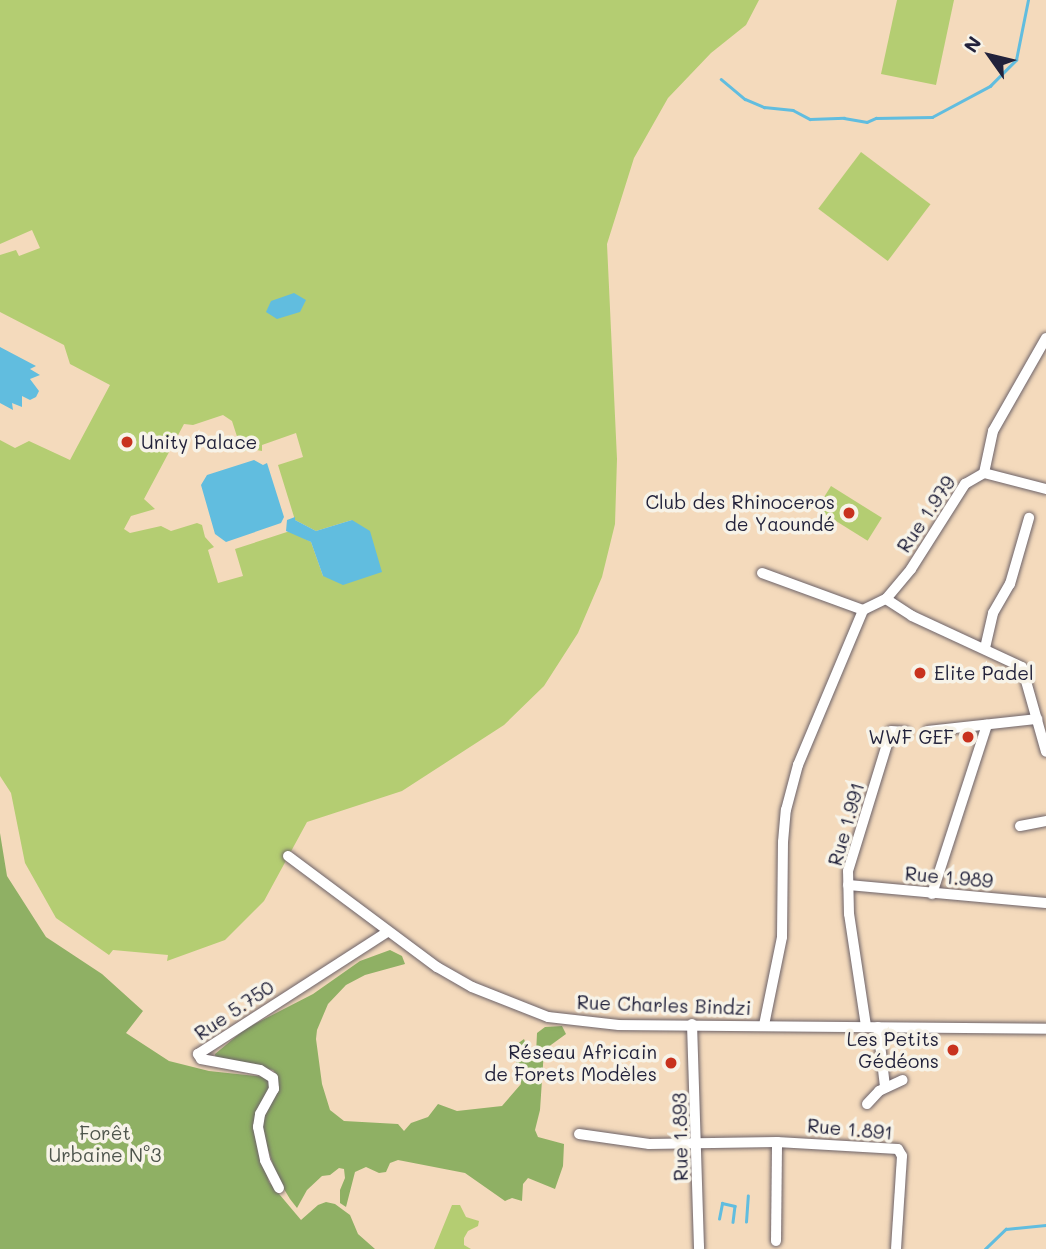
<!DOCTYPE html>
<html>
<head>
<meta charset="utf-8">
<style>
	body { margin:0 }
	#map { position:relative; width:1046px; height:1249px; overflow:hidden; background:#f4dabc; font-family:Mali,sans-serif }
	div>[style] { position:absolute }
	[style*='--x'] { left:calc(var(--x)*1px); top:calc(var(--y)*1px); width:calc(var(--w)*1px); rotate:calc(var(--a)*1deg) }
	.green>* { inset:0; background:#b4cd72; transform-origin:0 0 }
	.forest>* { inset:0; background:#8fb064 }
	.water>* { inset:0; background:#61bddf }
	.stream>* { height:2.5px; margin:-1.25px; padding:0 1.25px; transform-origin:1.25px; border-radius:1.25px; background:#61bddf }
	.roads { filter:drop-shadow(0 0 2px #6c6268) drop-shadow(0 0 2px #6c6268) }
	.minor>* { height:10px; margin:-5px; padding:0 5px; transform-origin:5px; border-radius:5px; background:#fff }
	.dots>* { width:19px; height:19px; translate:-50% -50%; box-sizing:border-box; border:4px solid #f7f3e8; border-radius:50% }
	span { translate:-50% -50%; white-space:nowrap; text-align:center; line-height:1.15; -webkit-text-stroke:7px #f7f3e8; paint-order:stroke }
	.poi-label { font-size:19px; color:#22223b }
	.left { translate:0 -50%; text-align:left }
	.right { translate:-100% -50%; text-align:right }
	.street-label { font-size:19px; color:#22223b }
	.park-label { font-size:19px; color:#4e554c }
	.north { position:absolute; left:955px; top:21px; width:70px; height:70px; -webkit-text-stroke:5px #f7f3e8; paint-order:stroke; rotate:304deg; font-size:19px; font-weight:700; line-height:28px; text-align:center; color:#22223b }
	.north::after { content:''; display:block; margin:auto; width:24px; height:32px; background:#22223b; clip-path:polygon(50% 0,100% 100%,50% 72%,0 100%) }
</style>
</head>
<body>
<div id="map">
	<div class="green">
		<div style="clip-path:polygon(evenodd,0 0,759px 0,746px 25px,711px 53px,668px 98px,634px 158px,607px 244px,617px 459px,615px 524px,602px 577px,578px 633px,544px 686px,504px 725px,402px 791px,307px 822px,264px 901px,225px 940px,167px 961px,168px 955px,113px 950px,109px 955px,56px 918px,25px 863px,11px 793px,0 776px,0 440px,15px 448px,29px 441px,70px 460px,110px 385px,70px 364px,64px 345px,0 312px,0 255px,16px 250px,19px 256px,40px 248px,32px 230px,0 244px,0 0,223px 415px,232px 421px,242px 452px,252px 449px,262px 451px,262px 445px,296px 433px,303px 457px,278px 465px,295px 520px,316px 531px,352px 520px,323px 576px,311px 542px,290px 531px,235px 549px,243px 576px,218px 583px,208px 550px,214px 547px,205px 537px,202px 525px,197px 523px,171px 531px,161px 526px,130px 533px,124px 529px,131px 516px,155px 509px,144px 499px,184px 424px,193px 425px,223px 415px)"></div>
		<div style="clip-path:polygon(897px 0,954px 0,936px 85px,881px 74px)"></div>
		<div style="left:861px;top:152px;width:87px;height:71px;rotate:37deg"></div>
		<div style="left:831px;top:486px;width:60px;height:27px;rotate:32deg"></div>
		<div style="clip-path:polygon(452px 1205px,460px 1205px,466px 1217px,479px 1221px,478px 1226px,468px 1231px,464px 1238px,464px 1245px,471px 1249px,434px 1249px)"></div>
	</div>
	<div class="forest">
		<div style="clip-path:polygon(0 833px,7px 876px,46px 937px,102px 974px,143px 1011px,126px 1033px,169px 1061px,209px 1071px,266px 1077px,270px 1084px,268px 1091px,254px 1123px,254px 1133px,269px 1182px,301px 1220px,318px 1205px,326px 1202px,335px 1204px,350px 1215px,358px 1234px,375px 1249px,0 1249px)"></div>
		<div style="clip-path:polygon(390px 950px,402px 956px,405px 964px,365px 975px,346px 985px,328px 1004px,317px 1030px,316px 1039px,322px 1084px,330px 1110px,344px 1121px,398px 1124px,404px 1131px,411px 1123px,428px 1117px,438px 1104px,457px 1111px,502px 1106px,521px 1084px,513px 1047px,524px 1039px,532px 1059px,536px 1054px,537px 1033px,545px 1027px,562px 1026px,566px 1034px,544px 1050px,540px 1110px,535px 1130px,538px 1137px,564px 1144px,563px 1166px,555px 1189px,528px 1178px,523px 1184px,522px 1201px,512px 1198px,505px 1201px,465px 1173px,398px 1160px,390px 1163px,386px 1172px,379px 1173px,366px 1167px,355px 1172px,346px 1207px,340px 1203px,340px 1190px,345px 1178px,344px 1169px,339px 1168px,330px 1175px,322px 1176px,307px 1190px,297px 1208px,290px 1199px,278px 1179px,261px 1129px,262px 1118px,279px 1089px,277px 1075px,273px 1070px,216px 1060px,215px 1054px,245px 1029px,313px 994px,360px 961px)"></div>
	</div>
	<div class="water">
		<div style="clip-path:polygon(294px 293px,306px 300px,300px 312px,277px 319px,266px 312px,271px 301px)"></div>
		<div style="clip-path:polygon(0 347px,36px 366px,30px 369px,40px 375px,30px 379px,39px 391px,36px 397px,30px 400px,22px 396px,22px 407px,12px 403px,13px 410px,0 403px)"></div>
		<div style="clip-path:polygon(254px 460px,263px 465px,267px 463px,284px 517px,281px 523px,226px 542px,215px 534px,201px 485px,207px 475px)"></div>
		<div style="clip-path:polygon(295px 517px,295px 520px,316px 531px,352px 520px,370px 531px,382px 572px,343px 585px,323px 576px,311px 542px,286px 531px,287px 520px)"></div>
	</div>
	<div class="stream">
		<div style="--x:721;--y:79;--w:31;--a:40"></div>
		<div style="--x:745;--y:99;--w:21;--a:23"></div>
		<div style="--x:764;--y:107;--w:29;--a:6"></div>
		<div style="--x:793;--y:110;--w:19;--a:28"></div>
		<div style="--x:810;--y:119;--w:34;--a:-2"></div>
		<div style="--x:844;--y:118;--w:23;--a:10"></div>
		<div style="--x:867;--y:122;--w:10;--a:-24"></div>
		<div style="--x:876;--y:118;--w:56;--a:-1"></div>
		<div style="--x:932;--y:117;--w:66;--a:-28.1"></div>
		<div style="--x:990;--y:86;--w:37;--a:-45"></div>
		<div style="--x:1016;--y:60;--w:61;--a:-78.7"></div>
		<div style="--x:719;--y:1219;--w:16;--a:-79"></div>
		<div style="--x:722;--y:1203;--w:13;--a:13"></div>
		<div style="--x:735;--y:1206;--w:16;--a:97"></div>
		<div style="--x:746;--y:1222;--w:26;--a:-86"></div>
		<div style="--x:985;--y:1249;--w:29;--a:-44"></div>
		<div style="--x:1006;--y:1229;--w:40;--a:-5.7"></div>
	</div>
	<div class="roads">
		<div class="minor">
			<div style="--x:984;--y:473;--w:43;--a:-77.9"></div>
			<div style="--x:993;--y:431;--w:107;--a:-60.3"></div>
			<div style="--x:984;--y:473;--w:64;--a:14.5"></div>
			<div style="--x:762;--y:573;--w:108;--a:20.1"></div>
			<div style="--x:886;--y:599;--w:31;--a:33"></div>
			<div style="--x:912;--y:616;--w:121;--a:24.9"></div>
			<div style="--x:1022;--y:667;--w:88;--a:74.2"></div>
			<div style="--x:985;--y:648;--w:36;--a:-77"></div>
			<div style="--x:993;--y:613;--w:34;--a:-60"></div>
			<div style="--x:1010;--y:584;--w:69;--a:-73.9"></div>
			<div style="--x:928;--y:731;--w:110;--a:-6.3"></div>
			<div style="--x:1020;--y:826;--w:26;--a:-11"></div>
			<div style="--x:288;--y:856;--w:186;--a:36.7"></div>
			<div style="--x:437;--y:967;--w:40;--a:29.7"></div>
			<div style="--x:472;--y:987;--w:82;--a:21.5"></div>
			<div style="--x:548;--y:1017;--w:71;--a:6.4"></div>
			<div style="--x:619;--y:1025;--w:427;--a:0.5"></div>
			<div style="--x:848;--y:885;--w:199;--a:5.2"></div>
			<div style="--x:932;--y:894;--w:178;--a:-72"></div>
			<div style="--x:692;--y:1024;--w:225;--a:88.2"></div>
			<div style="--x:764;--y:1025;--w:90;--a:-78.4"></div>
			<div style="--x:782;--y:937;--w:95;--a:-89.4"></div>
			<div style="--x:783;--y:842;--w:32;--a:-85"></div>
			<div style="--x:786;--y:810;--w:47;--a:-75.1"></div>
			<div style="--x:798;--y:765;--w:168;--a:-67.2"></div>
			<div style="--x:863;--y:610;--w:25;--a:-26"></div>
			<div style="--x:886;--y:599;--w:39;--a:-50"></div>
			<div style="--x:911;--y:569;--w:101;--a:-57.6"></div>
			<div style="--x:965;--y:484;--w:22;--a:-30"></div>
			<div style="--x:866;--y:1026;--w:113;--a:-98.6"></div>
			<div style="--x:849;--y:914;--w:43;--a:-91.3"></div>
			<div style="--x:848;--y:871;--w:146;--a:-72.9"></div>
			<div style="--x:891;--y:731;--w:15;--a:4"></div>
			<div style="--x:878;--y:1027;--w:60;--a:83.3"></div>
			<div style="--x:867;--y:1104;--w:18;--a:-47"></div>
			<div style="--x:879;--y:1091;--w:26;--a:-25"></div>
			<div style="--x:579;--y:1134;--w:71;--a:8.1"></div>
			<div style="--x:649;--y:1144;--w:128;--a:-0.9"></div>
			<div style="--x:777;--y:1142;--w:121;--a:3.3"></div>
			<div style="--x:898;--y:1149;--w:8;--a:60"></div>
			<div style="--x:902;--y:1156;--w:93;--a:93.7"></div>
			<div style="--x:279;--y:1188;--w:31;--a:-117"></div>
			<div style="--x:265;--y:1160;--w:34;--a:-102"></div>
			<div style="--x:258;--y:1127;--w:13;--a:-81"></div>
			<div style="--x:260;--y:1114;--w:29;--a:-61"></div>
			<div style="--x:274;--y:1089;--w:11;--a:-95"></div>
			<div style="--x:273;--y:1078;--w:15;--a:-148"></div>
			<div style="--x:260;--y:1070;--w:60;--a:-169.4"></div>
			<div style="--x:201;--y:1059;--w:6;--a:-121"></div>
			<div style="--x:198;--y:1054;--w:225;--a:-32.8"></div>
			<div style="--x:776;--y:1241;--w:99;--a:-89.4"></div>
		</div>
	</div>
	<div class="dots">
		<div style="left:127px;top:442px;background:#c8321e"></div>
		<div style="left:849px;top:513px;background:#c8321e"></div>
		<div style="left:920px;top:673px;background:#c8321e"></div>
		<div style="left:968px;top:737px;background:#c8321e"></div>
		<div style="left:953px;top:1050px;background:#c8321e"></div>
		<div style="left:671px;top:1063px;background:#c8321e"></div>
	</div>
	<div class="poi-label">
		<span class="left" style="left:141px;top:442px">Unity Palace</span>
		<span class="right" style="left:835px;top:513px">Club des Rhinoceros<br>de Yaoundé</span>
		<span class="left" style="left:934px;top:673px">Elite Padel</span>
		<span class="right" style="left:954px;top:737px">WWF GEF</span>
		<span class="right" style="left:939px;top:1050px">Les Petits<br>Gédéons</span>
		<span class="right" style="left:657px;top:1063px">Réseau Africain<br>de Forets Modèles</span>
	</div>
	<div class="street-label">
		<span style="left:926px;top:514px;rotate:-56deg">Rue 1.979</span>
		<span style="left:846px;top:824px;rotate:-74deg">Rue 1.991</span>
		<span style="left:949px;top:877px;rotate:5deg">Rue 1.989</span>
		<span style="left:664px;top:1005px;rotate:2deg">Rue Charles Bindzi</span>
		<span style="left:234px;top:1010px;rotate:-34deg">Rue 5.750</span>
		<span style="left:850px;top:1129px;rotate:5deg">Rue 1.891</span>
		<span style="left:680px;top:1137px;rotate:-91deg">Rue 1.893</span>
	</div>
	<div class="park-label">
		<span style="left:105px;top:1144px">Forêt<br>Urbaine N°3</span>
	</div>
	<div class="north">N</div>
</div>
</body>
</html>
